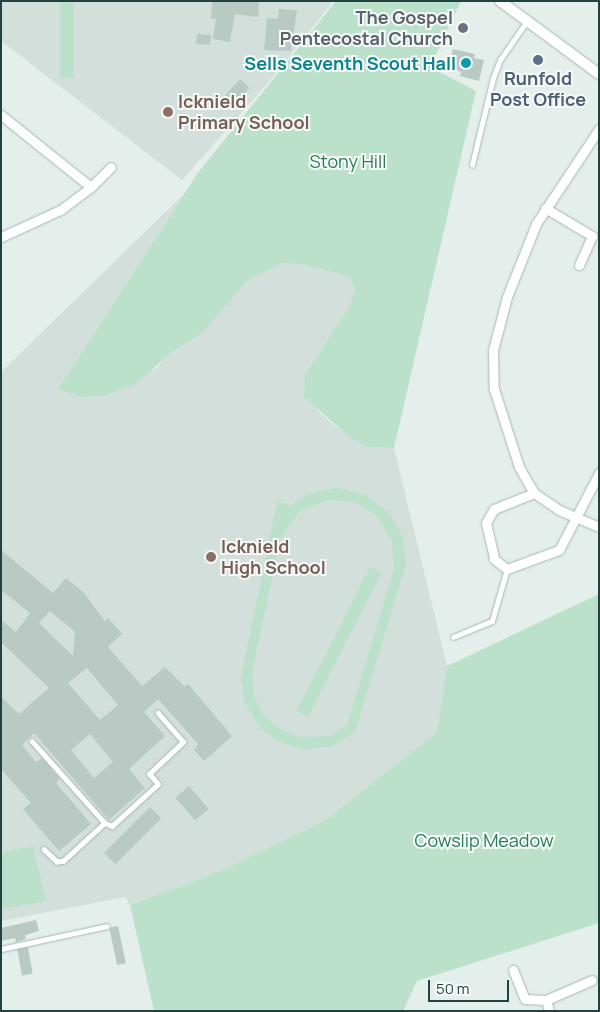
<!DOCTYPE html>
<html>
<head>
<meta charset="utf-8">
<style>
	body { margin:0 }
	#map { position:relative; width:600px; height:1012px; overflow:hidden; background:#e4efeb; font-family:Manrope,sans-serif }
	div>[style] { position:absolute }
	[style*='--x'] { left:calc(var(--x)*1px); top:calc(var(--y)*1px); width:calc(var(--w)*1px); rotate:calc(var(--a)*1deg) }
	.built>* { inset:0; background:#d2dfdb }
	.green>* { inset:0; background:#bbe1cb; transform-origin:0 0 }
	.building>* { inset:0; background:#b9cac5; transform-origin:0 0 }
	.roads { filter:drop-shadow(0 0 1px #a6b8b4) drop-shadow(0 0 1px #a6b8b4) }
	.service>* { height:4.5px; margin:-2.25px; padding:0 2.25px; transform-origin:2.25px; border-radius:2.25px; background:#fff }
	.minor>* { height:9px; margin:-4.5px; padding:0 4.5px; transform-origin:4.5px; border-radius:4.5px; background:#fff }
	.tertiary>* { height:10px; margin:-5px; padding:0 5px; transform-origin:5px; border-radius:5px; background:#fff }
	.dots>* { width:14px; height:14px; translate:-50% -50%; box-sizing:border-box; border:2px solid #f5faf9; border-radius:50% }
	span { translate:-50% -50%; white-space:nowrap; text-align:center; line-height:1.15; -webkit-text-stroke:4px #f5faf9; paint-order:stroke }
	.worship-label { font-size:18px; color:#5b616d; font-weight:700 }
	.right { translate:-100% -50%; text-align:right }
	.culture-label { font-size:18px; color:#0d838f; font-weight:700 }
	.service-label { font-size:18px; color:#4e5e75; font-weight:700 }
	.education-label { font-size:18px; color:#785e54; font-weight:700 }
	.left { translate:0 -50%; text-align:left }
	.park-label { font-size:18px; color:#287d55 }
	.frame { position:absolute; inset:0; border:2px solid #21423e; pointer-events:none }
	.scale { position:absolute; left:428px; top:980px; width:81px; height:22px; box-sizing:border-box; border:2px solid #21423e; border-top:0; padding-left:6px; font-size:15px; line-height:18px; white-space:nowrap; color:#21423e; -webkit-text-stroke:4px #f5faf9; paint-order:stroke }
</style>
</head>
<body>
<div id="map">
	<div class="built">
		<div style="clip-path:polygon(1px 1px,329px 1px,332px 3px,267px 84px,182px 180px,1px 41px)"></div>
		<div style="clip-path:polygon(183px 195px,58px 389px,156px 369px,165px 358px,183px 347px,247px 281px,266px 269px,282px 263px,305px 265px,350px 277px,355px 290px,348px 308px,305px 375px,318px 411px,335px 426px,369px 447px,394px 448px,447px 666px,437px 732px,327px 819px,223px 870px,130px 905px,125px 897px,1px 921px,1px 372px)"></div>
	</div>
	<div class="green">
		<div style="left:60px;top:1px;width:14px;height:77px"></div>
		<div style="clip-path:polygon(336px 1px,461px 1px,430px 67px,476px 91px,394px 448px,369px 447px,352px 439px,304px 397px,305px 375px,348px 308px,355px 290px,350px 277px,305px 265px,282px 263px,247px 281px,202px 333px,165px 358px,136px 384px,106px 395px,82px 397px,58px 389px,197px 174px)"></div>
		<div style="clip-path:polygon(evenodd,336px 488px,366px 495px,389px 513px,402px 535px,406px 564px,355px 732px,333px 746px,305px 750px,279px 742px,260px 728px,245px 703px,241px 678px,277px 502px,288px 504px,287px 508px,308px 494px,336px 488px,329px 500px,355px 502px,377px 516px,392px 541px,394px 569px,347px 725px,330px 736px,298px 737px,278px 728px,264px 715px,254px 695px,252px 672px,281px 537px,299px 512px,329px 500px)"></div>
		<div style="left:370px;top:567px;width:13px;height:162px;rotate:27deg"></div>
		<div style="clip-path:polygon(599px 594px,599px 923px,417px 981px,403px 1011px,154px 1011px,130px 905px,223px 870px,327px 819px,437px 732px,447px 666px)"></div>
		<div style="clip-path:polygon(33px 846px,46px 901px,1px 909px,1px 852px)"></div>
	</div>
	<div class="building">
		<div style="clip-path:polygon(212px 1px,259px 1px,258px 17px,235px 14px,230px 42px,213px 39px,216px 19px,211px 19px)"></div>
		<div style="clip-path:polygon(279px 9px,297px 10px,291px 51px,264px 50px,267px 18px,278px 19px)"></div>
		<div style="left:197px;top:34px;width:14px;height:10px;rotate:4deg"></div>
		<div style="clip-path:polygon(453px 49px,475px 54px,474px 58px,484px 60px,479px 81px,460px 76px,461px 72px,449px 66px)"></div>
		<div style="left:240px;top:79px;width:13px;height:22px;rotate:42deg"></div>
		<div style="clip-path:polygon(evenodd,1px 550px,53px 593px,66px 578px,83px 592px,105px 621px,108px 618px,122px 634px,108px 647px,142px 686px,165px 667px,185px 687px,188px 684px,232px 736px,204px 761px,194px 750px,198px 744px,158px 699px,144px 712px,165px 736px,129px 769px,145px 788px,109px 820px,34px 733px,22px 745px,36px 762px,42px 758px,60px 779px,56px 783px,91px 824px,59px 851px,23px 809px,31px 803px,1px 769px,1px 697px,19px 714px,49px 688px,1px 642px,1px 620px,16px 632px,30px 613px,1px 590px,1px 550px,50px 611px,75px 632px,73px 656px,39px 623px,50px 611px,1px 550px,87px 668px,118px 705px,100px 720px,68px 683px,87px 668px,1px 550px,90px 734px,113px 762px,94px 778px,71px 750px,90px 734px)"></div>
		<div style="left:189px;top:786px;width:30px;height:18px;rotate:49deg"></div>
		<div style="left:150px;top:807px;width:16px;height:65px;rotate:45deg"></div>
		<div style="clip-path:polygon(36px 920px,39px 931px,25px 935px,26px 939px,16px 942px,15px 938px,1px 941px,1px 928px)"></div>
		<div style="left:118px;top:926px;width:38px;height:9px;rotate:78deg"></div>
		<div style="left:28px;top:947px;width:27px;height:11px;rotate:80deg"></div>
	</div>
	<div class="roads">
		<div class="service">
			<div style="--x:472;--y:165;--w:89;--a:-76.4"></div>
			<div style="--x:493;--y:78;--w:19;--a:-69"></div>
			<div style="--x:500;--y:60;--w:47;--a:-55.3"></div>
			<div style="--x:453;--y:637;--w:42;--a:-22.3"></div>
			<div style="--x:492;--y:621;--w:54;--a:-73.9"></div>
			<div style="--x:32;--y:741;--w:110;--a:48.3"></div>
			<div style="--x:105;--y:823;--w:56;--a:137.2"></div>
			<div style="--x:64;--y:861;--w:7;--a:172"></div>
			<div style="--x:57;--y:862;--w:18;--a:-137"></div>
			<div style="--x:105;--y:823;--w:8;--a:23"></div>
			<div style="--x:112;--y:826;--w:62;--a:-42.4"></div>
			<div style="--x:158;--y:784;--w:13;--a:-132"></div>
			<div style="--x:149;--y:774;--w:47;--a:-43.3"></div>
			<div style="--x:183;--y:742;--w:38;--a:-131"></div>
			<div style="--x:1;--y:949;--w:108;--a:-12.2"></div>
		</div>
		<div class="minor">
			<div style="--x:1;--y:115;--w:115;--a:38.7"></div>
			<div style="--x:91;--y:187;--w:39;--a:143"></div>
			<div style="--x:60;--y:210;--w:65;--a:155.4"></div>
			<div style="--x:599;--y:129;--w:114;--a:123.6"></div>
			<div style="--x:536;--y:224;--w:79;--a:111.7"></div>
			<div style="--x:507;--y:297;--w:55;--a:104.8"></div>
			<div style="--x:493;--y:350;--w:39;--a:89"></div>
			<div style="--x:494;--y:389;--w:82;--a:72.2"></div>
			<div style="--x:519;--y:467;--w:30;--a:60"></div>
			<div style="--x:534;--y:493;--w:30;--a:34"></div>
			<div style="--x:559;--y:510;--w:43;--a:23"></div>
			<div style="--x:91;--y:187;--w:28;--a:-45"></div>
			<div style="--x:545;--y:208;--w:55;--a:30.8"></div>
			<div style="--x:592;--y:236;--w:32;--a:114"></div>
			<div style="--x:534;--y:493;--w:43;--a:158.2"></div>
			<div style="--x:494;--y:509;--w:16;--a:120"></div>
			<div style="--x:486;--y:523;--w:37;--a:77"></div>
			<div style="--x:494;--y:559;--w:16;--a:38"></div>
			<div style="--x:507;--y:569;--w:55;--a:-20.1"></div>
			<div style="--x:559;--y:550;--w:87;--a:-62.5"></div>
			<div style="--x:513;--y:970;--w:31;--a:68"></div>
			<div style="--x:525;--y:999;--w:21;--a:3"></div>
			<div style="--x:546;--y:1000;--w:11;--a:75"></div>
			<div style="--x:546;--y:1000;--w:50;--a:-23.5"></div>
		</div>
		<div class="tertiary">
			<div style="--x:500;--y:1;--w:123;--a:36.4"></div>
		</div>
	</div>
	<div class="dots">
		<div style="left:463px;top:28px;background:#6b7280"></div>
		<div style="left:538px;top:60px;background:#5c6f8a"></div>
		<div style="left:466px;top:63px;background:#0f9aa8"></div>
		<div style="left:168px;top:112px;background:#8d6e63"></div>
		<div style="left:211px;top:557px;background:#8d6e63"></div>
	</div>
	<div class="worship-label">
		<span class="right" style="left:453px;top:28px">The Gospel<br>Pentecostal Church</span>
	</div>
	<div class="culture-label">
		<span class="right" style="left:456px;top:63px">Sells Seventh Scout Hall</span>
	</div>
	<div class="service-label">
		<span style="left:538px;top:89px">Runfold<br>Post Office</span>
	</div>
	<div class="education-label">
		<span class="left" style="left:178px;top:112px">Icknield<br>Primary School</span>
		<span class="left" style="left:221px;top:557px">Icknield<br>High School</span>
	</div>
	<div class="park-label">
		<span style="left:348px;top:161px">Stony Hill</span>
		<span style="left:484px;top:840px">Cowslip Meadow</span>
	</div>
	<div class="frame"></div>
	<div class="scale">50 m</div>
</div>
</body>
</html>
